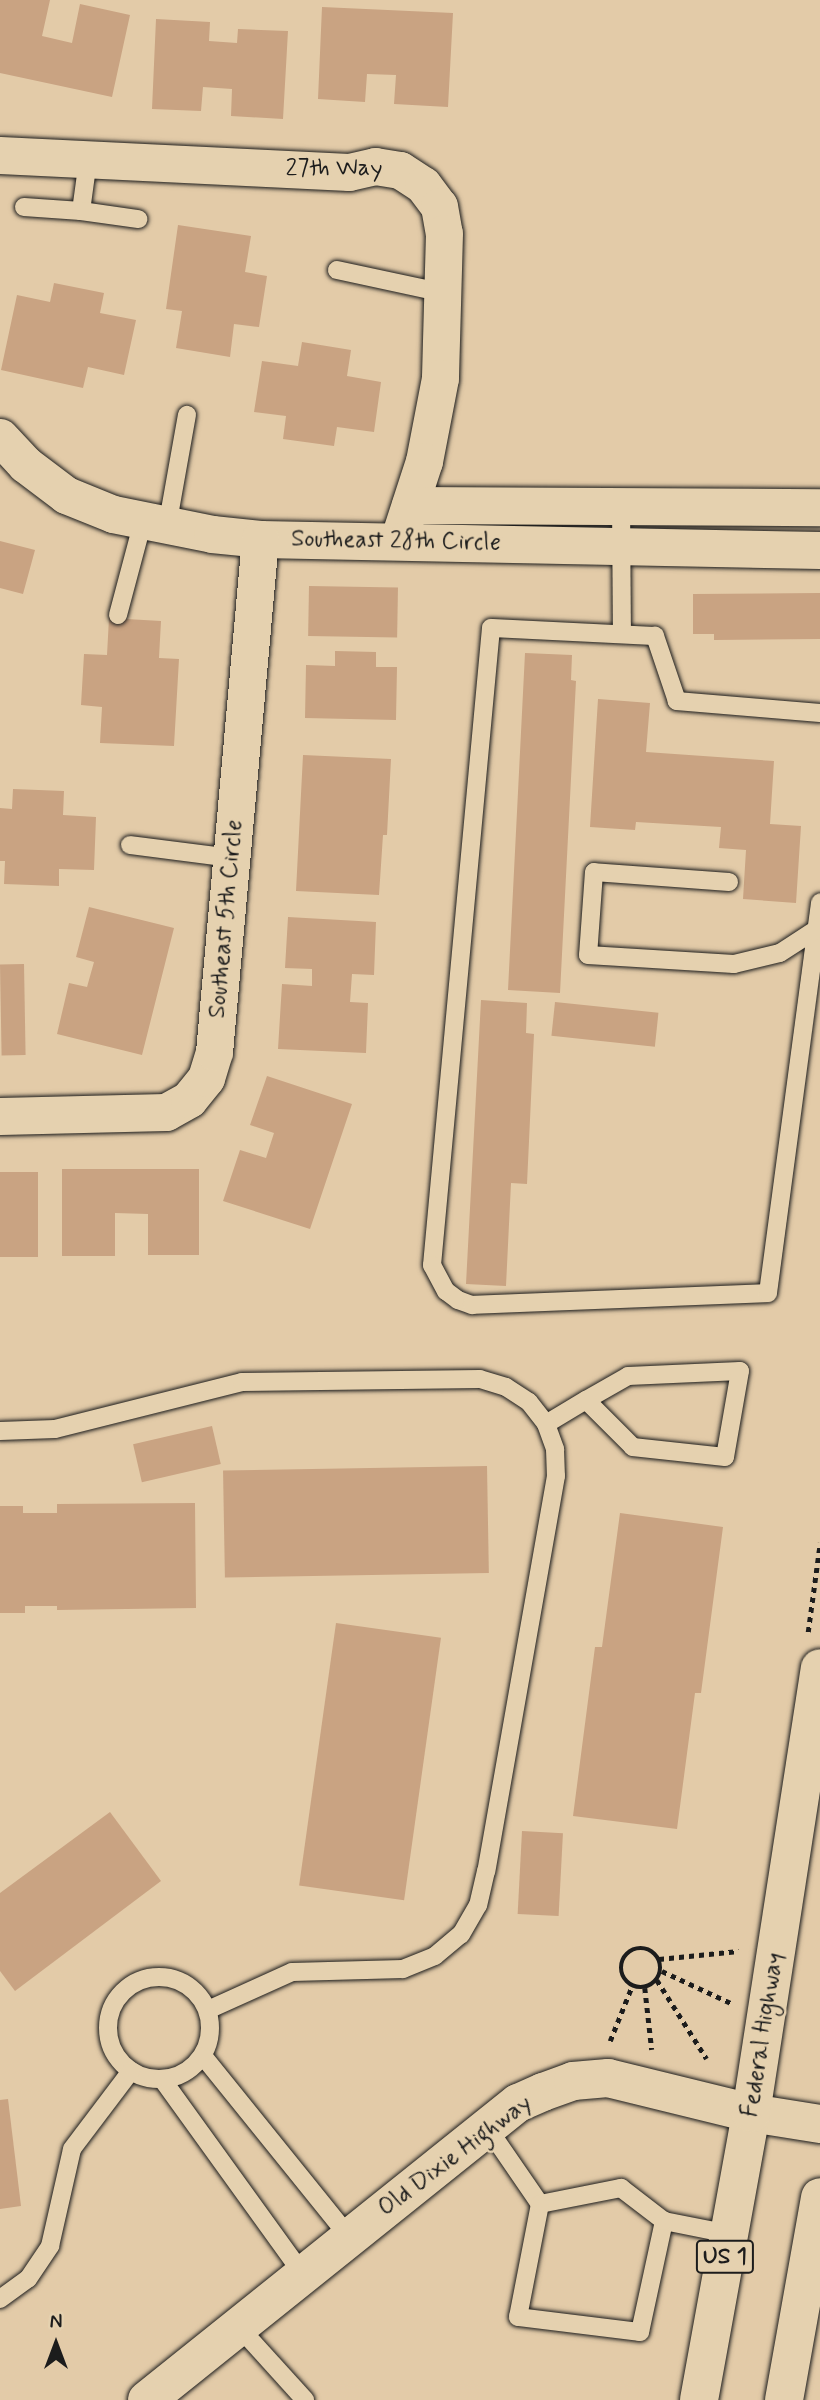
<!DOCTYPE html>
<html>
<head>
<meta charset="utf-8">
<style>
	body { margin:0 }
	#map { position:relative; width:820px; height:2400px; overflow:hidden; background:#e3cba8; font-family:Mynerve,sans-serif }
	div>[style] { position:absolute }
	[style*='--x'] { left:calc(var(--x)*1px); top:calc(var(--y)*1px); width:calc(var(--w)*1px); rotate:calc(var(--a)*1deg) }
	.building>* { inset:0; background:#c9a382; transform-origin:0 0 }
	.path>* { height:4.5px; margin-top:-2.25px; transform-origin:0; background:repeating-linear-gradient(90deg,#1c1c1c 0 5px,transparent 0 10px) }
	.path>.ring { margin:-2.25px; padding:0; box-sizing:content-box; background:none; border:4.5px solid #1c1c1c; border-radius:50% }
	.roads { filter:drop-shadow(0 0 2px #1c1c1c) drop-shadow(0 0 2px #1c1c1c) }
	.lane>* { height:18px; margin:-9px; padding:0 9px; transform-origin:9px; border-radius:9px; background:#e5d1af }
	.lane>.ring { margin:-9px; padding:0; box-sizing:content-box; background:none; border:18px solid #e5d1af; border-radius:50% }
	.street>* { height:37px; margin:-18.5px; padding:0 18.5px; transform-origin:18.5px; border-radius:18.5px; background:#e5d1af }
	.secondary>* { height:38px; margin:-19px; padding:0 19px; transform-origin:19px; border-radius:19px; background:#e5d1af }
	.primary>* { height:38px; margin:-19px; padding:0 19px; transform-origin:19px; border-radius:19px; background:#e5d1af }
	span { translate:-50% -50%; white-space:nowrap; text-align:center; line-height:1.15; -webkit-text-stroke:5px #e5d1af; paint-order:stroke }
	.shield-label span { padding:2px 5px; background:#e5d1af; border:2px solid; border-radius:5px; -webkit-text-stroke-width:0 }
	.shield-label { font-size:23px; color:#1c1c1c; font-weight:700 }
	.street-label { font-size:24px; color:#1c1c1c }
	.north { position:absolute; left:21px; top:2309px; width:70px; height:70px; -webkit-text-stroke:5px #e5d1af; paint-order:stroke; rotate:0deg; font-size:19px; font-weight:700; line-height:28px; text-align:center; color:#1c1c1c }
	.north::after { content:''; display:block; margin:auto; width:24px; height:32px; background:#1c1c1c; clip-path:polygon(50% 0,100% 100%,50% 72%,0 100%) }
</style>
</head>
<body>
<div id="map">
	<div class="building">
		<div style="clip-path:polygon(0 0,50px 0,42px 36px,72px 43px,80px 4px,130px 15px,112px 97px,0 73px)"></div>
		<div style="clip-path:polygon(322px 7px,453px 13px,448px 107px,394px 104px,396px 75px,367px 74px,365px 102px,318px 99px)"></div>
		<div style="clip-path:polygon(156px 19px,210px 22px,209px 41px,237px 43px,238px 29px,288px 31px,283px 119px,231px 116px,232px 89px,203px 87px,201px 111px,152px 109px)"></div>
		<div style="clip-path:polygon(178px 225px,251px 236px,245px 272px,267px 276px,259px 327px,234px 324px,230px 357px,176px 348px,182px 311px,166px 309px)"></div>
		<div style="clip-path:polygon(54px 283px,104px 293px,100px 313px,136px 320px,124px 375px,88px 367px,83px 388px,1px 370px,17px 295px,50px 302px)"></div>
		<div style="clip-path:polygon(302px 342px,351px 350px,347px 376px,381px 382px,374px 432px,337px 427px,334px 446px,283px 439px,286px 416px,254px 412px,262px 361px,298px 366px)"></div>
		<div style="clip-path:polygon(0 541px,35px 550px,23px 594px,0 588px)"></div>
		<div style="left:309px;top:586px;width:89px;height:50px;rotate:1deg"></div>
		<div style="clip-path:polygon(820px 593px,820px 639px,714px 640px,714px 634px,693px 634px,693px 594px)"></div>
		<div style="clip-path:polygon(109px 618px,161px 621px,159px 658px,179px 659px,174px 746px,100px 743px,102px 707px,81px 705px,84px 654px,107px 655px)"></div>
		<div style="clip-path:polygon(335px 651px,376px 652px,376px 667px,397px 667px,396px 720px,305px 718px,306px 665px,335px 666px)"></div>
		<div style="clip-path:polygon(525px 653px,572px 655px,571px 680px,576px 681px,560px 993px,508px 990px)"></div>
		<div style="clip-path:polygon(598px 699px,650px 703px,646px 752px,774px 761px,770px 824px,801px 826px,796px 903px,743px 899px,746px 850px,719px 848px,721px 827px,636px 822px,635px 830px,590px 827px)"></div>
		<div style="clip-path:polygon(303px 755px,391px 759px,387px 835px,383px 835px,379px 895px,296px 891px)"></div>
		<div style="clip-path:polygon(13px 789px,64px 791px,63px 815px,96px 817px,94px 870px,59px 869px,59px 886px,4px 884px,5px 861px,0 861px,0 808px,12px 809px)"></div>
		<div style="clip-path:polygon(89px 907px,174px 928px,142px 1055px,57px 1034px,69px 983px,87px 987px,94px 962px,76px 957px)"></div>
		<div style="clip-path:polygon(288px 917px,376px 922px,374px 975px,352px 974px,350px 1002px,368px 1003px,366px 1053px,278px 1049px,282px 984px,312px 986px,312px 969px,285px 968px)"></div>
		<div style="left:24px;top:964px;width:91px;height:24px;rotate:89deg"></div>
		<div style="clip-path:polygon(481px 1000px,527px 1003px,526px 1033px,534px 1034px,527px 1184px,511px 1183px,506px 1286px,466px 1284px)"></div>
		<div style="left:555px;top:1002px;width:104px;height:34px;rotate:6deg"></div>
		<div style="clip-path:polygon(267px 1076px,352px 1104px,310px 1229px,223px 1201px,240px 1150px,266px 1158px,274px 1133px,250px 1125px)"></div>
		<div style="clip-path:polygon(62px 1169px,199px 1169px,199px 1255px,148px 1255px,148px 1214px,115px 1213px,115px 1256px,62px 1256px)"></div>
		<div style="left:0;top:1172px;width:38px;height:85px"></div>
		<div style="left:212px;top:1426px;width:39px;height:81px;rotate:77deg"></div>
		<div style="left:487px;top:1466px;width:107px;height:264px;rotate:89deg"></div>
		<div style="clip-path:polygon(195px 1503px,196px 1608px,57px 1610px,57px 1606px,25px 1606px,25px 1613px,0 1613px,0 1506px,23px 1506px,23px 1513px,57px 1513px,57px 1504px)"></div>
		<div style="clip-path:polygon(620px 1513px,723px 1527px,701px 1693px,695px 1693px,677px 1829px,573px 1816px,595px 1647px,602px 1647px)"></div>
		<div style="left:336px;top:1623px;width:106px;height:265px;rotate:8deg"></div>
		<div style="clip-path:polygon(110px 1812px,161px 1881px,15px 1991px,0 1971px,0 1893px)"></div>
		<div style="left:522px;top:1831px;width:41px;height:83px;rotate:3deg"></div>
		<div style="clip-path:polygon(8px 2099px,21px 2206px,0 2209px,0 2100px)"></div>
	</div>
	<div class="path">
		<div style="--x:808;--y:1632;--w:90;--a:-82.3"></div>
		<div class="ring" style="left:621px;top:1948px;width:35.5px;height:35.5px"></div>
		<div style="--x:659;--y:1959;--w:80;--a:-5.7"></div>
		<div style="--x:662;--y:1971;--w:76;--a:24.9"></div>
		<div style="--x:657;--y:1980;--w:93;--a:57.7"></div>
		<div style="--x:645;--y:1988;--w:62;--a:83.6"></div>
		<div style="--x:610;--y:2041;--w:59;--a:-68.2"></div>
	</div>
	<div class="roads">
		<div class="lane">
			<div style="--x:24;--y:207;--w:57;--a:4"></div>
			<div style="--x:81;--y:211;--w:51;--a:-82.2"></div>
			<div style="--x:81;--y:211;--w:58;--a:8"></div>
			<div style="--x:337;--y:270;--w:109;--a:12.1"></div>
			<div style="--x:621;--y:500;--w:133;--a:89.6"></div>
			<div style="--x:167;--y:527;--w:114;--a:-79.9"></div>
			<div style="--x:118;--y:615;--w:97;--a:-75.1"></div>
			<div style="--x:820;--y:713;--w:144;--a:-175.2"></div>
			<div style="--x:677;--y:701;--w:69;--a:-108.7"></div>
			<div style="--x:655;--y:636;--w:164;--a:-177.2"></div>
			<div style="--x:491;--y:628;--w:640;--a:95.29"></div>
			<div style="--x:432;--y:1265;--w:30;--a:62"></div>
			<div style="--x:446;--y:1291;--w:15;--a:37"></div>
			<div style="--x:458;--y:1300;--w:15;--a:20"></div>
			<div style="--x:472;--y:1305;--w:296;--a:-2.3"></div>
			<div style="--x:768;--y:1293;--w:394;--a:-82.4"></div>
			<div style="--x:130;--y:845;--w:103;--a:7.3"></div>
			<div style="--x:729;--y:882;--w:135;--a:-175.8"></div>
			<div style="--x:594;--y:872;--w:83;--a:94.1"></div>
			<div style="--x:588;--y:955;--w:146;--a:3.5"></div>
			<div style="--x:734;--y:964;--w:47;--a:-13.4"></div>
			<div style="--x:780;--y:953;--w:48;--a:-33"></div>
			<div style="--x:546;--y:1424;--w:47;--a:-31"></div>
			<div style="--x:586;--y:1400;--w:48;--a:-29.7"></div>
			<div style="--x:628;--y:1376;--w:112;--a:-2.6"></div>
			<div style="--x:740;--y:1371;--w:87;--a:99.9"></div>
			<div style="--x:725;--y:1457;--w:93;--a:-173.8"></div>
			<div style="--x:633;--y:1447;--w:66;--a:-135"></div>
			<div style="--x:0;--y:1431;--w:55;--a:-2.1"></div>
			<div style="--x:55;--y:1429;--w:193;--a:-14.1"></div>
			<div style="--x:242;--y:1382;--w:238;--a:-0.7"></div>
			<div style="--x:480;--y:1379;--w:27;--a:17"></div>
			<div style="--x:506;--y:1387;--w:27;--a:33"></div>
			<div style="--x:529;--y:1402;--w:28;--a:52"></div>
			<div style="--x:546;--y:1424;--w:27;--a:70"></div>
			<div style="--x:555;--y:1449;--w:27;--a:88"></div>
			<div style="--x:556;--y:1476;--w:401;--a:100"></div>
			<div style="--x:486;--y:1871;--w:35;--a:103"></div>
			<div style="--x:478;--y:1905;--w:34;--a:120"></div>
			<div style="--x:461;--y:1934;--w:34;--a:140"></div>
			<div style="--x:435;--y:1956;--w:35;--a:158"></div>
			<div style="--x:403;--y:1969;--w:111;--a:178.5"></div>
			<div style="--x:292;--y:1972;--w:92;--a:155.7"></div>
			<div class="ring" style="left:108px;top:1977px;width:84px;height:84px"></div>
			<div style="--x:203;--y:2056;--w:231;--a:51.1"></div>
			<div style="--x:162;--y:2079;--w:239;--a:54.2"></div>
			<div style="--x:487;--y:2127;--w:93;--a:55.5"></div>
			<div style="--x:540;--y:2204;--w:115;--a:101"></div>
			<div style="--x:518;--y:2317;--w:123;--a:7"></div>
			<div style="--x:640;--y:2332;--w:114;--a:-77.8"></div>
			<div style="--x:664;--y:2221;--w:66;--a:11.3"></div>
			<div style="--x:540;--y:2204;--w:83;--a:-11.2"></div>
			<div style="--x:621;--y:2188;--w:54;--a:37.5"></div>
			<div style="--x:0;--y:2299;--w:34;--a:-36"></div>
			<div style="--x:28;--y:2279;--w:40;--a:-56"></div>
			<div style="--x:50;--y:2246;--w:99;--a:-77.2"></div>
			<div style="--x:72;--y:2149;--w:98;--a:-52.9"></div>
			<div style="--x:238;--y:2326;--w:100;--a:47.8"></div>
		</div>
		<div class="street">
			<div style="--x:0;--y:155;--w:349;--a:2.8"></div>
			<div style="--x:349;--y:172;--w:27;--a:-13"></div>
			<div style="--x:375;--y:166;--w:25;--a:9"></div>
			<div style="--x:400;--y:170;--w:27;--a:33"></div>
			<div style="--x:423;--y:185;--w:26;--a:53"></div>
			<div style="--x:439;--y:206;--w:27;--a:80"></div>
			<div style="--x:444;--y:233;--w:145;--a:91.6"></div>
			<div style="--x:440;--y:378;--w:85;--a:100.9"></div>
			<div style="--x:424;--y:461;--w:84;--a:108"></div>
			<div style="--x:0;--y:437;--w:37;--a:47"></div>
			<div style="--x:25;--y:464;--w:51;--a:37.1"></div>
			<div style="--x:66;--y:495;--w:51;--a:22"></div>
			<div style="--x:113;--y:514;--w:101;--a:11.4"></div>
			<div style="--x:212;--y:534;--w:48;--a:5.9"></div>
			<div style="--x:260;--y:539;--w:560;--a:1.13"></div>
			<div style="--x:410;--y:505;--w:410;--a:0.3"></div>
			<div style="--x:0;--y:1116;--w:166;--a:-1.4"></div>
			<div style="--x:166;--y:1112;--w:26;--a:-29"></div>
			<div style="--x:189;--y:1099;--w:27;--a:-51"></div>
			<div style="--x:206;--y:1078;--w:27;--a:-73"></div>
			<div style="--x:214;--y:1052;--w:515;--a:-84.88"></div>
		</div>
		<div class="secondary">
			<div style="--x:147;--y:2400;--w:475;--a:-38.7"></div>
			<div style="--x:518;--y:2103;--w:27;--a:-24"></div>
			<div style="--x:543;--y:2092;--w:32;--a:-20"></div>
			<div style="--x:573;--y:2081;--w:35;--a:-5"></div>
			<div style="--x:608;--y:2078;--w:147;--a:13.8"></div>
			<div style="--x:751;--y:2113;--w:70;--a:9.1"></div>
		</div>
		<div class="primary">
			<div style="--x:699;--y:2400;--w:292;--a:-79.7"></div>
			<div style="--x:751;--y:2113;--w:450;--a:-81.2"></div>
			<div style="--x:784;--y:2400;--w:206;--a:-79.9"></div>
		</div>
	</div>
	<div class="shield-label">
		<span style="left:725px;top:2257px">US 1</span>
	</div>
	<div class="street-label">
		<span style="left:334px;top:169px">27th Way</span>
		<span style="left:396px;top:541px;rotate:1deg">Southeast 28th Circle</span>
		<span style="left:226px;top:919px;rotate:-85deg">Southeast 5th Circle</span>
		<span style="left:763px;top:2035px;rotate:-81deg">Federal Highway</span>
		<span style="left:455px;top:2156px;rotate:-37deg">Old Dixie Highway</span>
	</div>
	<div class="north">N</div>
</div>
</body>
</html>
